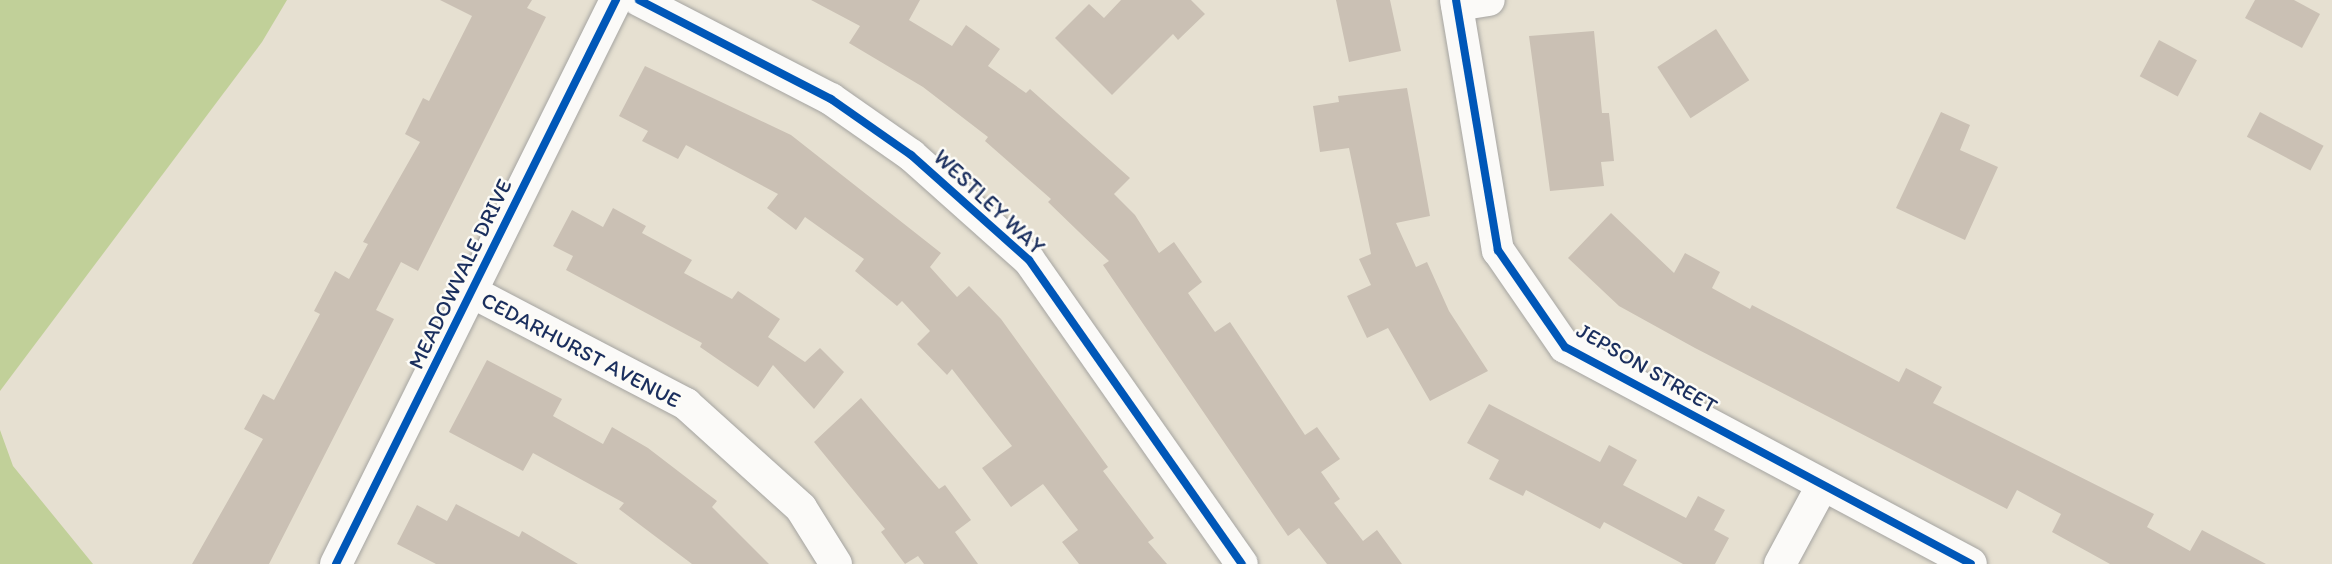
<!DOCTYPE html>
<html>
<head>
<meta charset="utf-8">
<style>
	body { margin:0 }
	#map { position:relative; width:2332px; height:564px; overflow:hidden; background:#e6e0d1; font-family:Itim,sans-serif }
	div>[style] { position:absolute }
	[style*='--x'] { left:calc(var(--x)*1px); top:calc(var(--y)*1px); width:calc(var(--w)*1px); rotate:calc(var(--a)*1deg) }
	.green>* { inset:0; background:#c1d099 }
	.building>* { inset:0; background:#cac0b4; transform-origin:0 0 }
	.roads { filter:drop-shadow(0 0 2px #a5a4a1) drop-shadow(0 0 2px #a5a4a1) }
	.minor>* { height:32px; margin:-16px; padding:0 16px; transform-origin:16px; border-radius:16px; background:#fbfaf8 }
	.cycleway>* { height:8px; margin:-4px; padding:0 4px; transform-origin:4px; border-radius:4px; background:#0057b8 }
	span { translate:-50% -50%; white-space:nowrap; text-align:center; line-height:1.15; -webkit-text-stroke:5px #fdfcf7; paint-order:stroke }
	.street-label { font-size:22px; color:#1b2f5e }
</style>
</head>
<body>
<div id="map">
	<div class="green">
		<div style="clip-path:polygon(0 0,287px 0,262px 42px,0 391px)"></div>
		<div style="clip-path:polygon(0 430px,13px 466px,93px 564px,0 564px)"></div>
	</div>
	<div class="building">
		<div style="clip-path:polygon(440px 0,532px 0,527px 8px,546px 17px,418px 271px,401px 262px,376px 310px,394px 319px,269px 564px,192px 564px,263px 439px,244px 429px,263px 394px,274px 400px,320px 314px,314px 311px,335px 271px,349px 279px,368px 244px,363px 242px,420px 142px,405px 134px,423px 98px,429px 101px,472px 16px)"></div>
		<div style="clip-path:polygon(811px 0,920px 0,909px 20px,952px 46px,966px 25px,1000px 49px,988px 66px,1026px 93px,1030px 89px,1130px 178px,1114px 194px,1135px 215px,1159px 253px,1174px 242px,1202px 282px,1188px 293px,1215px 332px,1230px 322px,1305px 435px,1317px 427px,1340px 459px,1321px 472px,1340px 499px,1334px 503px,1363px 541px,1377px 530px,1402px 564px,1327px 564px,1299px 528px,1288px 536px,1103px 265px,1109px 261px,1048px 202px,1051px 199px,985px 141px,988px 137px,923px 87px,849px 43px,860px 26px)"></div>
		<div style="clip-path:polygon(1121px 0,1191px 0,1205px 14px,1178px 40px,1173px 34px,1112px 95px,1055px 38px,1089px 4px,1104px 18px)"></div>
		<div style="clip-path:polygon(1336px 0,1390px 0,1401px 51px,1349px 62px)"></div>
		<div style="clip-path:polygon(2255px 0,2294px 0,2320px 14px,2302px 48px,2245px 18px)"></div>
		<div style="left:1716px;top:29px;width:61px;height:70px;rotate:57deg"></div>
		<div style="clip-path:polygon(1594px 31px,1602px 113px,1609px 113px,1614px 161px,1601px 162px,1604px 186px,1550px 191px,1529px 36px)"></div>
		<div style="left:2159px;top:40px;width:43px;height:41px;rotate:28deg"></div>
		<div style="clip-path:polygon(645px 66px,791px 135px,941px 253px,930px 267px,957px 297px,969px 286px,1001px 319px,1108px 467px,1103px 471px,1154px 538px,1148px 542px,1167px 564px,1079px 564px,1062px 542px,1078px 530px,1043px 484px,1011px 507px,982px 468px,1012px 446px,952px 369px,947px 375px,917px 344px,930px 331px,902px 301px,897px 306px,855px 271px,864px 259px,805px 217px,796px 230px,767px 208px,778px 194px,686px 145px,678px 159px,642px 141px,648px 131px,619px 116px)"></div>
		<div style="clip-path:polygon(1407px 88px,1430px 216px,1396px 223px,1416px 267px,1427px 262px,1449px 311px,1488px 371px,1430px 401px,1388px 328px,1367px 338px,1347px 296px,1371px 285px,1359px 259px,1371px 254px,1349px 148px,1320px 152px,1313px 106px,1339px 102px,1338px 96px)"></div>
		<div style="clip-path:polygon(1941px 112px,1970px 125px,1960px 150px,1998px 167px,1965px 240px,1896px 208px)"></div>
		<div style="left:2260px;top:112px;width:72px;height:28px;rotate:28deg"></div>
		<div style="clip-path:polygon(613px 208px,646px 226px,642px 233px,692px 260px,684px 273px,732px 299px,738px 291px,780px 319px,768px 337px,805px 362px,820px 348px,844px 372px,814px 409px,773px 365px,758px 387px,700px 347px,702px 343px,566px 270px,573px 256px,553px 246px,572px 210px,603px 227px)"></div>
		<div style="clip-path:polygon(1611px 213px,1674px 273px,1685px 253px,1720px 272px,1712px 288px,1750px 309px,1752px 305px,1899px 382px,1906px 368px,1942px 387px,1933px 403px,2154px 514px,2147px 527px,2190px 551px,2202px 530px,2266px 564px,2110px 564px,2052px 532px,2061px 514px,2017px 490px,2007px 509px,1695px 348px,1619px 306px,1568px 258px)"></div>
		<div style="clip-path:polygon(487px 360px,562px 399px,553px 416px,603px 444px,612px 427px,648px 448px,717px 501px,712px 507px,769px 564px,692px 564px,619px 509px,624px 503px,533px 453px,523px 471px,449px 432px)"></div>
		<div style="clip-path:polygon(861px 398px,939px 489px,945px 485px,971px 520px,955px 532px,978px 564px,924px 564px,918px 556px,905px 564px,881px 532px,885px 529px,814px 442px)"></div>
		<div style="clip-path:polygon(1489px 404px,1600px 462px,1609px 445px,1637px 460px,1623px 485px,1686px 518px,1698px 496px,1725px 510px,1714px 530px,1729px 538px,1715px 564px,1683px 564px,1604px 522px,1600px 529px,1526px 490px,1523px 496px,1489px 479px,1499px 460px,1467px 443px)"></div>
		<div style="clip-path:polygon(456px 504px,519px 537px,522px 531px,578px 564px,436px 564px,397px 544px,417px 505px,447px 521px)"></div>
	</div>
	<div class="roads">
		<div class="minor">
			<div style="--x:639;--y:0;--w:216;--a:27.3"></div>
			<div style="--x:831;--y:99;--w:98;--a:35"></div>
			<div style="--x:911;--y:155;--w:158;--a:41.7"></div>
			<div style="--x:1029;--y:260;--w:371;--a:55"></div>
			<div style="--x:1456;--y:0;--w:254;--a:80.5"></div>
			<div style="--x:1498;--y:250;--w:118;--a:55.4"></div>
			<div style="--x:1565;--y:347;--w:460;--a:28.1"></div>
			<div style="--x:1457;--y:5;--w:32;--a:-9"></div>
			<div style="--x:472;--y:292;--w:242;--a:27.6"></div>
			<div style="--x:686;--y:404;--w:155;--a:42.1"></div>
			<div style="--x:801;--y:508;--w:66;--a:58"></div>
			<div style="--x:336;--y:564;--w:630;--a:-63.6"></div>
			<div style="--x:1780;--y:564;--w:89;--a:-61.7"></div>
		</div>
	</div>
	<div class="cycleway">
		<div style="--x:639;--y:0;--w:216;--a:27.3"></div>
		<div style="--x:831;--y:99;--w:98;--a:35"></div>
		<div style="--x:911;--y:155;--w:158;--a:41.7"></div>
		<div style="--x:1029;--y:260;--w:371;--a:55"></div>
		<div style="--x:1456;--y:0;--w:254;--a:80.5"></div>
		<div style="--x:1498;--y:250;--w:118;--a:55.4"></div>
		<div style="--x:1565;--y:347;--w:460;--a:28.1"></div>
		<div style="--x:336;--y:564;--w:630;--a:-63.6"></div>
	</div>
	<div class="street-label">
		<span style="left:989px;top:202px;rotate:43deg">WESTLEY WAY</span>
		<span style="left:460px;top:274px;rotate:-64deg">MEADOWVALE DRIVE</span>
		<span style="left:581px;top:350px;rotate:28deg">CEDARHURST AVENUE</span>
		<span style="left:1647px;top:368px;rotate:30deg">JEPSON STREET</span>
	</div>
</div>
</body>
</html>
